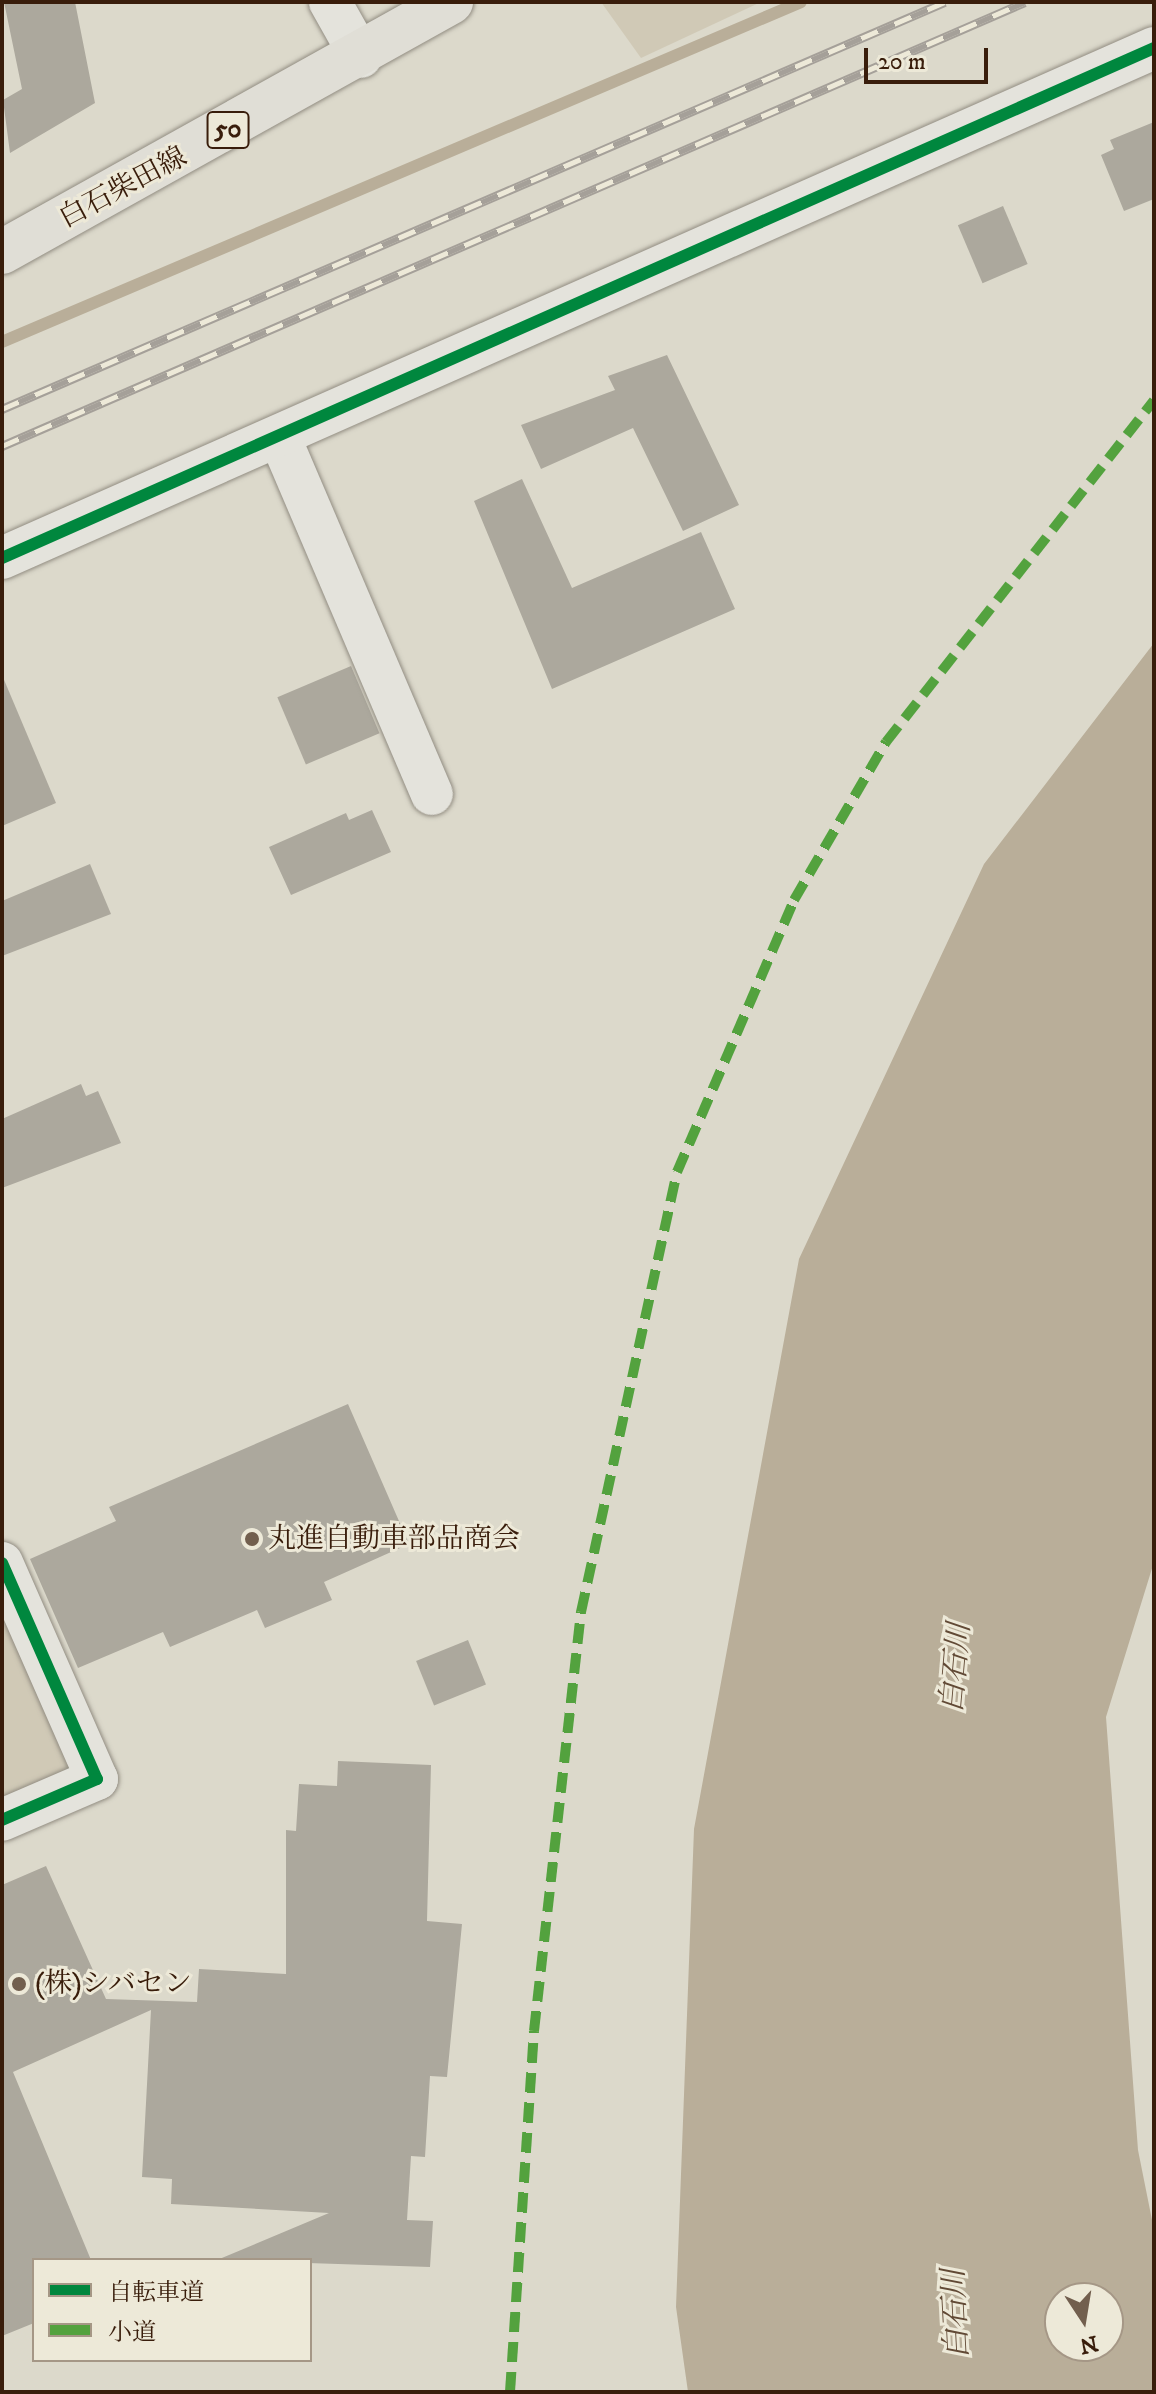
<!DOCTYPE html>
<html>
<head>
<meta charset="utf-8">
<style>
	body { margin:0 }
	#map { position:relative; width:1156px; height:2394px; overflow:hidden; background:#dcd9cb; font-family:"IM FELL DW Pica","Noto Serif JP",serif }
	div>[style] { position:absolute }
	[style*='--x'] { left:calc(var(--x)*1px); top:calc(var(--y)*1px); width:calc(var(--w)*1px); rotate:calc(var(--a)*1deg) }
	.green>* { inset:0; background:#d0c9b6 }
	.water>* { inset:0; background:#b9ae99 }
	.stream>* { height:12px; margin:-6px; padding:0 6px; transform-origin:6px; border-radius:6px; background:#b9ae99 }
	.building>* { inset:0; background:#aca89d; transform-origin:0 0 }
	.roads { filter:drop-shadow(0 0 2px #928d82) drop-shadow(0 0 2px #928d82) }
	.minor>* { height:42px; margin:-21px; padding:0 21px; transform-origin:21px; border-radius:21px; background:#e4e3dc }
	.major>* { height:44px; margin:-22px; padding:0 22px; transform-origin:22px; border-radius:22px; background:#e0ded6 }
	.rail>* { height:9px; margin-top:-4.5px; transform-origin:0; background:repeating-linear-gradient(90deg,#ede9d8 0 18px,#a5a099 0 36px); box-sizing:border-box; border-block:2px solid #a5a099 }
	.quiet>* { height:10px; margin-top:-5px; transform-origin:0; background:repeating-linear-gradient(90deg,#53a23e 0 20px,transparent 0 30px) }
	.cycleway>* { height:12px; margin:-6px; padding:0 6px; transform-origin:6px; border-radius:6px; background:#00873e }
	.dots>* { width:22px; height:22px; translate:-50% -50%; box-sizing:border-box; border:4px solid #ede9d8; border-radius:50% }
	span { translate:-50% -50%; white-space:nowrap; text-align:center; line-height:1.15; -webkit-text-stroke:6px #ede9d8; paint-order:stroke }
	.shield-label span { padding:2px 6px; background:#ede9d8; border:2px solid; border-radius:6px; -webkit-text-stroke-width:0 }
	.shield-label { font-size:26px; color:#391d0b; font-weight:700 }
	.street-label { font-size:28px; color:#391d0b }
	.poi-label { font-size:28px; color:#391d0b }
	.left { translate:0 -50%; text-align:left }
	.water-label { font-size:30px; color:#614935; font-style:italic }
	.frame { position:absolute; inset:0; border:4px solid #391d0b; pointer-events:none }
	.legend { position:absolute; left:32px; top:2258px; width:280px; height:104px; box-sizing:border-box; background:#ede9d8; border:2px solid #a59786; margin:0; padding:10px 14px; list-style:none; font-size:24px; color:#391d0b }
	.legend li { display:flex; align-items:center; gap:16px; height:40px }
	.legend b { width:40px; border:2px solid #a59786 }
	.north { position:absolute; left:1044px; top:2282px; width:80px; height:80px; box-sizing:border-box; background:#ede9d8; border:2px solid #a59786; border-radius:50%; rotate:168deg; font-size:22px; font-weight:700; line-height:32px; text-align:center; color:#391d0b }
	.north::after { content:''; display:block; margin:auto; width:28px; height:36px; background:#725f4e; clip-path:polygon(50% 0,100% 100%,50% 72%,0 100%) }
	.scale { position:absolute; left:864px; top:48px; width:124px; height:36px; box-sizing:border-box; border:4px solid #391d0b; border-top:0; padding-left:10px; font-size:24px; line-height:28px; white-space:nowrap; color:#391d0b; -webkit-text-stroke:6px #ede9d8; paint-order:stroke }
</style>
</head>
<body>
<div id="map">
	<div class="green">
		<div style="clip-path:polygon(601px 2px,761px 2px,641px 58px)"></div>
		<div style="clip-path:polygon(2px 1612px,73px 1773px,2px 1803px)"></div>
	</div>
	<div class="water">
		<div style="clip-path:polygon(evenodd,1154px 643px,1154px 1562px,1106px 1717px,1138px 2150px,1154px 2230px,1154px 2392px,688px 2392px,676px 2307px,694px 1829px,799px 1259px,984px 864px,1154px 643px,1060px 2298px,1108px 2298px,1108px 2346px,1060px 2346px,1060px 2298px)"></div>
	</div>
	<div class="stream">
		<div style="--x:2;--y:342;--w:868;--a:-23.05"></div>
	</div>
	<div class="building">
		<div style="clip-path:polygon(4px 2px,75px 2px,95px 103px,10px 153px,3px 100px,22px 89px)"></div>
		<div style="clip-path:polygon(1154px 122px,1154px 199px,1124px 211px,1101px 155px,1114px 149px,1110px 140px)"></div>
		<div style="left:1003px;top:206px;width:63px;height:49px;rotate:67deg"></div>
		<div style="clip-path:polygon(667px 355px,739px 505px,683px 531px,633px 428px,541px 469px,521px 425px,615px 390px,608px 376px)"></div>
		<div style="clip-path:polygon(522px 479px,572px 588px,701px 532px,735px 609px,552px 689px,474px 501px)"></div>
		<div style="left:351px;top:666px;width:73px;height:80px;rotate:67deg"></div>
		<div style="clip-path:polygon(2px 675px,56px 803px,2px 826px)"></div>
		<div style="clip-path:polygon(372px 810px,391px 852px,291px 895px,269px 847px,346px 813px,349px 820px)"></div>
		<div style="clip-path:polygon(90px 864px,111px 914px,2px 956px,2px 901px)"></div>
		<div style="clip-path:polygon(81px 1084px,86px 1096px,98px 1091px,121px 1143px,2px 1188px,2px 1119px)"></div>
		<div style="clip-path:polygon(348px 1404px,409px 1544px,324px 1582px,332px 1600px,265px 1628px,257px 1610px,170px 1647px,163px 1632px,78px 1668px,30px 1559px,116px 1521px,109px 1507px)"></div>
		<div style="left:468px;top:1640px;width:48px;height:56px;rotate:68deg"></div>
		<div style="clip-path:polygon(338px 1761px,431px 1765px,427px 1921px,462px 1924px,447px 2077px,430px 2076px,425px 2157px,411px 2156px,407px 2220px,433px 2221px,430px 2267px,217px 2260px,329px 2213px,171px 2204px,172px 2179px,142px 2177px,151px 2010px,13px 2072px,91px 2260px,34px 2260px,34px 2323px,2px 2336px,2px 1885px,46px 1866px,106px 1999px,197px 2002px,199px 1969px,286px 1974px,286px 1830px,296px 1831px,299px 1784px,337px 1786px)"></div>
	</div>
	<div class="roads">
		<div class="minor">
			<div style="--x:330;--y:2;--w:63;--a:60.6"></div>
			<div style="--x:280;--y:438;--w:387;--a:66.9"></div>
			<div style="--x:2;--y:558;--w:1260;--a:-23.88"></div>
			<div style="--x:2;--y:1563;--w:236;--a:66.3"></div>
			<div style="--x:97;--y:1779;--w:103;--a:156.7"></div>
		</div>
		<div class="major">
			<div style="--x:2;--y:252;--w:514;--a:-29.11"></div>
		</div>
	</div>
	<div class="rail">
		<div style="--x:2;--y:409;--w:1027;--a:-23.35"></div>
		<div style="--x:2;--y:446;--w:1115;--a:-23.46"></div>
	</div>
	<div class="quiet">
		<div style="--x:510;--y:2392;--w:362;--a:-86.2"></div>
		<div style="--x:534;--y:2031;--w:422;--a:-83.6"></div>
		<div style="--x:581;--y:1612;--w:450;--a:-77.7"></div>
		<div style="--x:677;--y:1172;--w:296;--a:-66.7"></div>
		<div style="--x:794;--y:900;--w:183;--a:-59.8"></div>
		<div style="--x:886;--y:742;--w:434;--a:-51.9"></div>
	</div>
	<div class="cycleway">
		<div style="--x:2;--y:558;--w:1260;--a:-23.88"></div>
		<div style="--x:2;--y:1563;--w:236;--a:66.3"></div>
		<div style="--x:97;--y:1779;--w:103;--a:156.7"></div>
	</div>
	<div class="dots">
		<div style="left:252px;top:1539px;background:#725f4e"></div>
		<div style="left:19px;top:1984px;background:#725f4e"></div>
	</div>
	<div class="shield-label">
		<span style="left:228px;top:130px">50</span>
	</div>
	<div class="street-label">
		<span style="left:123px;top:188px;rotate:-28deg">白石柴田線</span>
	</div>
	<div class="poi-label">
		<span class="left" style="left:268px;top:1539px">丸進自動車部品商会</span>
		<span class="left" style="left:35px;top:1984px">(株)シバセン</span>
	</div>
	<div class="water-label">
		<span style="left:957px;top:1668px;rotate:-85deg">白石川</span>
		<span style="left:957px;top:2314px;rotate:-93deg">白石川</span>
	</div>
	<div class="frame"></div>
	<ul class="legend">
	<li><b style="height:10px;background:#00873e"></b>自転車道</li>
	<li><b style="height:10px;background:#53a23e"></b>小道</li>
	</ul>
	<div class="north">N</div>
	<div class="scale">20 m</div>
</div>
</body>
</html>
